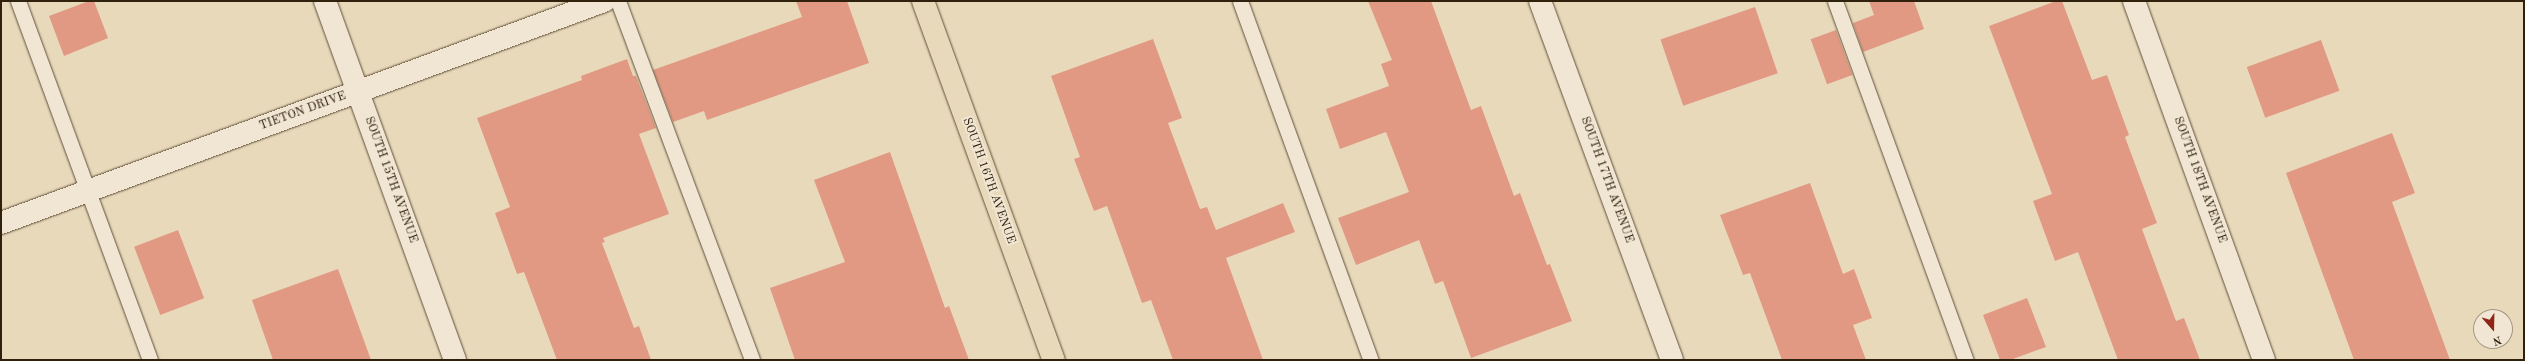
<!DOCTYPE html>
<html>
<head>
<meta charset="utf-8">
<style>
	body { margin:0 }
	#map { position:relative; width:2525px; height:361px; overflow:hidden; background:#e9d9bb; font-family:"Old Standard TT",serif }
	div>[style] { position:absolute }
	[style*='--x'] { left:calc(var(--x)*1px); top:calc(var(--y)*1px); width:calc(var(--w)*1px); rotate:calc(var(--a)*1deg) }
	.building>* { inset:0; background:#e19983; transform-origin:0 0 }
	.roads { filter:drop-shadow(0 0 1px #5e4f38) drop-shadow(0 0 1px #5e4f38) }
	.lane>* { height:15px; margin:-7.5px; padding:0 7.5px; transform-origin:7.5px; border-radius:7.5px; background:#f1e6d3 }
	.street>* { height:22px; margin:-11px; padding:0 11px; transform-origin:11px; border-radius:11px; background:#f1e6d3 }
	.secondary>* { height:22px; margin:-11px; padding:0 11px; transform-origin:11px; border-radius:11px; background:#f1e6d3 }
	.primary>* { height:22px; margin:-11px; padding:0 11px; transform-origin:11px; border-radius:11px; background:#e9d9bb }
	span { translate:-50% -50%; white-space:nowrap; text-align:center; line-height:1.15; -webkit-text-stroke:4px #f1e6d3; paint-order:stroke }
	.street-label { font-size:12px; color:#2f210c }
	.frame { position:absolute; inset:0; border:2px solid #2f210c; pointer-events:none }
	.north { position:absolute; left:2473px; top:309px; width:40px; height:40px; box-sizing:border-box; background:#f1e6d3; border:1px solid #a39783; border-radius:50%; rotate:160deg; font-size:11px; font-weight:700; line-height:16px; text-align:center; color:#2f210c }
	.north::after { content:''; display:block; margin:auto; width:14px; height:18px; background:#8f2418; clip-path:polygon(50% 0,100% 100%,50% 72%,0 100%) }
</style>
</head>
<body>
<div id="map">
	<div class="building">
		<div style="clip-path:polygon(89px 1px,94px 1px,108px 38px,64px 56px,49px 16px)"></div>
		<div style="clip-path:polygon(796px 1px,847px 1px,869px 63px,707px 120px,704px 111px,673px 122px,653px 70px,802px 17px)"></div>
		<div style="clip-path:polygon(1368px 1px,1431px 1px,1471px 110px,1481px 106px,1514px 196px,1520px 193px,1547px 265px,1550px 264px,1572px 321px,1471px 358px,1443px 281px,1435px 284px,1419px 240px,1356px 265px,1338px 218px,1409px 192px,1386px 132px,1340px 149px,1326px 109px,1389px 86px,1381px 64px,1392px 60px)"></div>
		<div style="clip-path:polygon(1869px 1px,1914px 1px,1924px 29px,1863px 52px,1853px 23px,1874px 15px)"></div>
		<div style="clip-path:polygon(2056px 1px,2062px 1px,2092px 80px,2107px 75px,2129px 135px,2125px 137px,2157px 223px,2142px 229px,2176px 321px,2184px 318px,2200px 360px,2118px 360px,2078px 252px,2055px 261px,2033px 201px,2052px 194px,1989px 26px)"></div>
		<div style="left:1755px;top:7px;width:70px;height:100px;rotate:71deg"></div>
		<div style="left:1836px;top:30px;width:48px;height:27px;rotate:70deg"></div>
		<div style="clip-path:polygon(1153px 39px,1182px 118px,1168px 123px,1200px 209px,1207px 207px,1216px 230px,1283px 203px,1295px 232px,1226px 258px,1263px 360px,1173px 360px,1151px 300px,1142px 303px,1107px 206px,1094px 211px,1074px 159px,1080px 157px,1051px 76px)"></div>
		<div style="left:2321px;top:40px;width:54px;height:79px;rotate:70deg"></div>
		<div style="clip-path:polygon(627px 59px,633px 76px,636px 76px,656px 128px,639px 134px,669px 214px,603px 238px,605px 242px,602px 243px,634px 328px,639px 326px,651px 360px,557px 360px,524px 272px,517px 274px,495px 213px,510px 207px,477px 118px,582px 80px,581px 76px)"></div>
		<div style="clip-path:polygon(2392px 133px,2415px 193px,2392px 202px,2450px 360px,2354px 360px,2286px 173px)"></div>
		<div style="clip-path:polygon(890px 152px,945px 308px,949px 306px,969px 360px,795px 360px,770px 288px,845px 262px,814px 180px)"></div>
		<div style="clip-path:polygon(1810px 183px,1843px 274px,1854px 269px,1872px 318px,1853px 325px,1866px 360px,1782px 360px,1750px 273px,1743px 275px,1720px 215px)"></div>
		<div style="left:178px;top:230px;width:73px;height:47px;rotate:69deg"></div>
		<div style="clip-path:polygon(338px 269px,371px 360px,273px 360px,252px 300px)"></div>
		<div style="clip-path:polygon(2027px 298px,2046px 347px,2010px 360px,2000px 360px,1983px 315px)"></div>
	</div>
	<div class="roads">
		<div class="lane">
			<div style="--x:18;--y:1;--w:382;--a:69.8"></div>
			<div style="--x:618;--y:1;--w:383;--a:69.5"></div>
			<div style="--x:1240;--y:1;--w:382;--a:70"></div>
			<div style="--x:1835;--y:1;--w:382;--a:70"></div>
		</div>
		<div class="street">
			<div style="--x:325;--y:1;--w:382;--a:70.1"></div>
			<div style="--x:1540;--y:1;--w:382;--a:69.8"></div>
			<div style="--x:2134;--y:1;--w:382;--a:70.1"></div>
		</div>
		<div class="secondary">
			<div style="--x:1;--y:223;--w:643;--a:-20.21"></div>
		</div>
		<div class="primary">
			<div style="--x:923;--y:1;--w:382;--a:70"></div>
		</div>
	</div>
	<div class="street-label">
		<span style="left:303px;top:112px;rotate:-20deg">TIETON DRIVE</span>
		<span style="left:390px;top:180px;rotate:70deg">SOUTH 15TH AVENUE</span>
		<span style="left:1606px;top:180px;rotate:70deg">SOUTH 17TH AVENUE</span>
		<span style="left:2199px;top:180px;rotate:70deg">SOUTH 18TH AVENUE</span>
		<span style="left:988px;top:181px;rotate:70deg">SOUTH 16TH AVENUE</span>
	</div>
	<div class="frame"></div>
	<div class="north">N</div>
</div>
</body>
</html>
